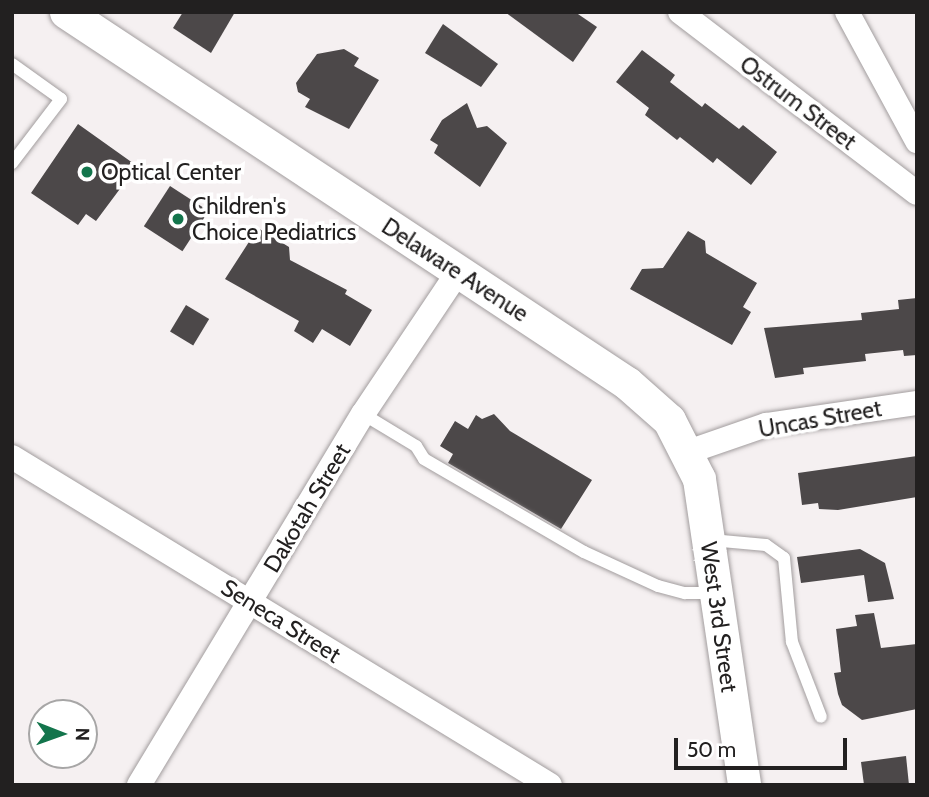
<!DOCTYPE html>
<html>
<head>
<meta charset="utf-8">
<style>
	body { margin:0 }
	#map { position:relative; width:929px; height:797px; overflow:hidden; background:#f5f0f1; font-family:Cabin,sans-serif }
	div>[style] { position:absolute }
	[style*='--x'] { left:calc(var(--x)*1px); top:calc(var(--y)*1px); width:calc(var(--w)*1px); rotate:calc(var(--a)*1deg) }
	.building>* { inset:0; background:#4c4849; transform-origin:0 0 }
	.roads { filter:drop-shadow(0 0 2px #a29d9e) drop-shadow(0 0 2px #a29d9e) }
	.service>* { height:12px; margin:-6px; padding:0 6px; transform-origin:6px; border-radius:6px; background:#fff }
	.minor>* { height:24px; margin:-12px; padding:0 12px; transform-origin:12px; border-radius:12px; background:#fff }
	.secondary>* { height:33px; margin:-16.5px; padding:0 16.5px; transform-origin:16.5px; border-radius:16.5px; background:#fff }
	.dots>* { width:19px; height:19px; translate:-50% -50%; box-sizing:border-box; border:4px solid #fff; border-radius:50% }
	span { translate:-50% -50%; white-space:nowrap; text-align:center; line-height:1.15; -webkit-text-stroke:7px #fff; paint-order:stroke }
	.street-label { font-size:23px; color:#222020 }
	.poi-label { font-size:23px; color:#222020 }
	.left { translate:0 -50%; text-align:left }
	.frame { position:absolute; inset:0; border:14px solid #222020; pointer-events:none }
	.north { position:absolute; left:28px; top:699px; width:70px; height:70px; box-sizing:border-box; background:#fff; border:2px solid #a7a6a6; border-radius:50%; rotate:91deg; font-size:19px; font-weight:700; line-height:28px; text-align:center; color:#222020 }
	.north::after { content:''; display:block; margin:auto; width:24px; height:32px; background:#13754c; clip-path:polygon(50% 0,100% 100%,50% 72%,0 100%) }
	.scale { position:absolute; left:674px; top:738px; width:173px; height:32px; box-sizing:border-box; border:4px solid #222020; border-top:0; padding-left:9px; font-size:21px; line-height:24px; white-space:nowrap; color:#222020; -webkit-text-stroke:5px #fff; paint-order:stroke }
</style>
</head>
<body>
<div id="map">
	<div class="building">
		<div style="clip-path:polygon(183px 12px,235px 12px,211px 53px,173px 28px)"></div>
		<div style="clip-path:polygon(505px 12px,575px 12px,597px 27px,573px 62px)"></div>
		<div style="clip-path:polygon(443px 24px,498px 64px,481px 87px,425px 53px)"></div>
		<div style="clip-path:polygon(344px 49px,359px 58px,354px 66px,379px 80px,349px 129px,305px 107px,310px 99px,298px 92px,296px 83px,317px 54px)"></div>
		<div style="clip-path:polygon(642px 50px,675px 75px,670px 82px,702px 107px,705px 103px,739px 129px,743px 125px,777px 152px,751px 185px,717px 158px,713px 163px,680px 137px,677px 140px,645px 115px,649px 108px,616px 82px)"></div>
		<div style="clip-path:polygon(467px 103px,477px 128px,487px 126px,507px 143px,480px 187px,434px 153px,438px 145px,430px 140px,442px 120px)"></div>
		<div style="clip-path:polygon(78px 124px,137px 166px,96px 221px,86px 214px,78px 225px,31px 193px)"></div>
		<div style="left:170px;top:186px;width:46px;height:48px;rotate:33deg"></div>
		<div style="clip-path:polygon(258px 228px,289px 247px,290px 260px,347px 290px,345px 294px,372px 310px,350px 346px,322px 329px,313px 343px,294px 331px,299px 321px,225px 279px)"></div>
		<div style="clip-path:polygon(688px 231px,705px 241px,706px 253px,757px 283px,743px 307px,751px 312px,732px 345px,630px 289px,642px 269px,663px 268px)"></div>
		<div style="clip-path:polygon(917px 298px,917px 355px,904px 356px,903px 350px,865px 354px,866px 361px,803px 368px,804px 374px,775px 378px,764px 328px,862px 320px,861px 313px,899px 309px,898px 300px)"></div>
		<div style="left:186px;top:305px;width:27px;height:31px;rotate:31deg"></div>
		<div style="clip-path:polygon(494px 414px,510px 431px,592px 480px,561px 529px,448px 463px,453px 454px,440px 446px,455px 421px,468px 429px,476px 415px,482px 419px)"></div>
		<div style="clip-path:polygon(917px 456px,917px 497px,838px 510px,819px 509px,818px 503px,802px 505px,798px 473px)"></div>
		<div style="clip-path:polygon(860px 549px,885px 563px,894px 599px,868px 602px,864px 575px,801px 583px,797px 557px)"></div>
		<div style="clip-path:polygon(874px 613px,881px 648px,917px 644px,917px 709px,862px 720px,842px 705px,838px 694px,834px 673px,841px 672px,836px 629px,857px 626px,855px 615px)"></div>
		<div style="clip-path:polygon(906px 756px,909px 785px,864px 785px,861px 762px)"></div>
	</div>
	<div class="roads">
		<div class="service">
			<div style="--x:12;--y:64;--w:60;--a:35.5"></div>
			<div style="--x:61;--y:99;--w:81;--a:127.4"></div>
			<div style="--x:363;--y:414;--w:62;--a:31.1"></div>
			<div style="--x:416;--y:446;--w:15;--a:58"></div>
			<div style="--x:424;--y:459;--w:185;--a:30.2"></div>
			<div style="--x:584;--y:552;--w:81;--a:24.7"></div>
			<div style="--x:658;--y:586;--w:28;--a:15"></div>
			<div style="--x:685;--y:593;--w:28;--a:0"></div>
			<div style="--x:711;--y:540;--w:55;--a:5.2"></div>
			<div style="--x:766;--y:545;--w:22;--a:36"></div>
			<div style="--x:784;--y:558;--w:84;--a:84.6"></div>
			<div style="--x:792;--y:642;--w:80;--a:68.9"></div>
		</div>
		<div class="minor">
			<div style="--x:680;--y:12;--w:298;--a:37.4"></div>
			<div style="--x:847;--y:12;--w:147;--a:61.5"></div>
			<div style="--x:685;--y:453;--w:86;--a:-19.1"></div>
			<div style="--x:766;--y:425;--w:153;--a:-8.3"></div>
			<div style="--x:12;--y:457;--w:630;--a:31.37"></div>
			<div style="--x:139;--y:785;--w:433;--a:-58.9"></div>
			<div style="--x:363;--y:414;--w:171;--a:-56.2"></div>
		</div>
		<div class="secondary">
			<div style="--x:66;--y:12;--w:673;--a:33.48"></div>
			<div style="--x:627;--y:383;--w:56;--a:41.4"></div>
			<div style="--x:669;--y:420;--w:66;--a:63"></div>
			<div style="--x:699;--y:479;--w:309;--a:81.6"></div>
		</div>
	</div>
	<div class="dots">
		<div style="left:87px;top:172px;background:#13754c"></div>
		<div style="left:178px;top:219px;background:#13754c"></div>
	</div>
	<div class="street-label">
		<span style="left:798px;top:103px;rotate:37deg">Ostrum Street</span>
		<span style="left:455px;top:270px;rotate:33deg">Delaware Avenue</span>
		<span style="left:820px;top:419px;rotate:-10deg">Uncas Street</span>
		<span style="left:307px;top:508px;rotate:-59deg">Dakotah Street</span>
		<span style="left:719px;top:617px;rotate:82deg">West 3rd Street</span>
		<span style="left:281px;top:621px;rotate:32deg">Seneca Street</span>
	</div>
	<div class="poi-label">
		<span class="left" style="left:101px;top:172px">Optical Center</span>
		<span class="left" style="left:192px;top:219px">Children's<br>Choice Pediatrics</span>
	</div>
	<div class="frame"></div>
	<div class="north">N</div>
	<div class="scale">50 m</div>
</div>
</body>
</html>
